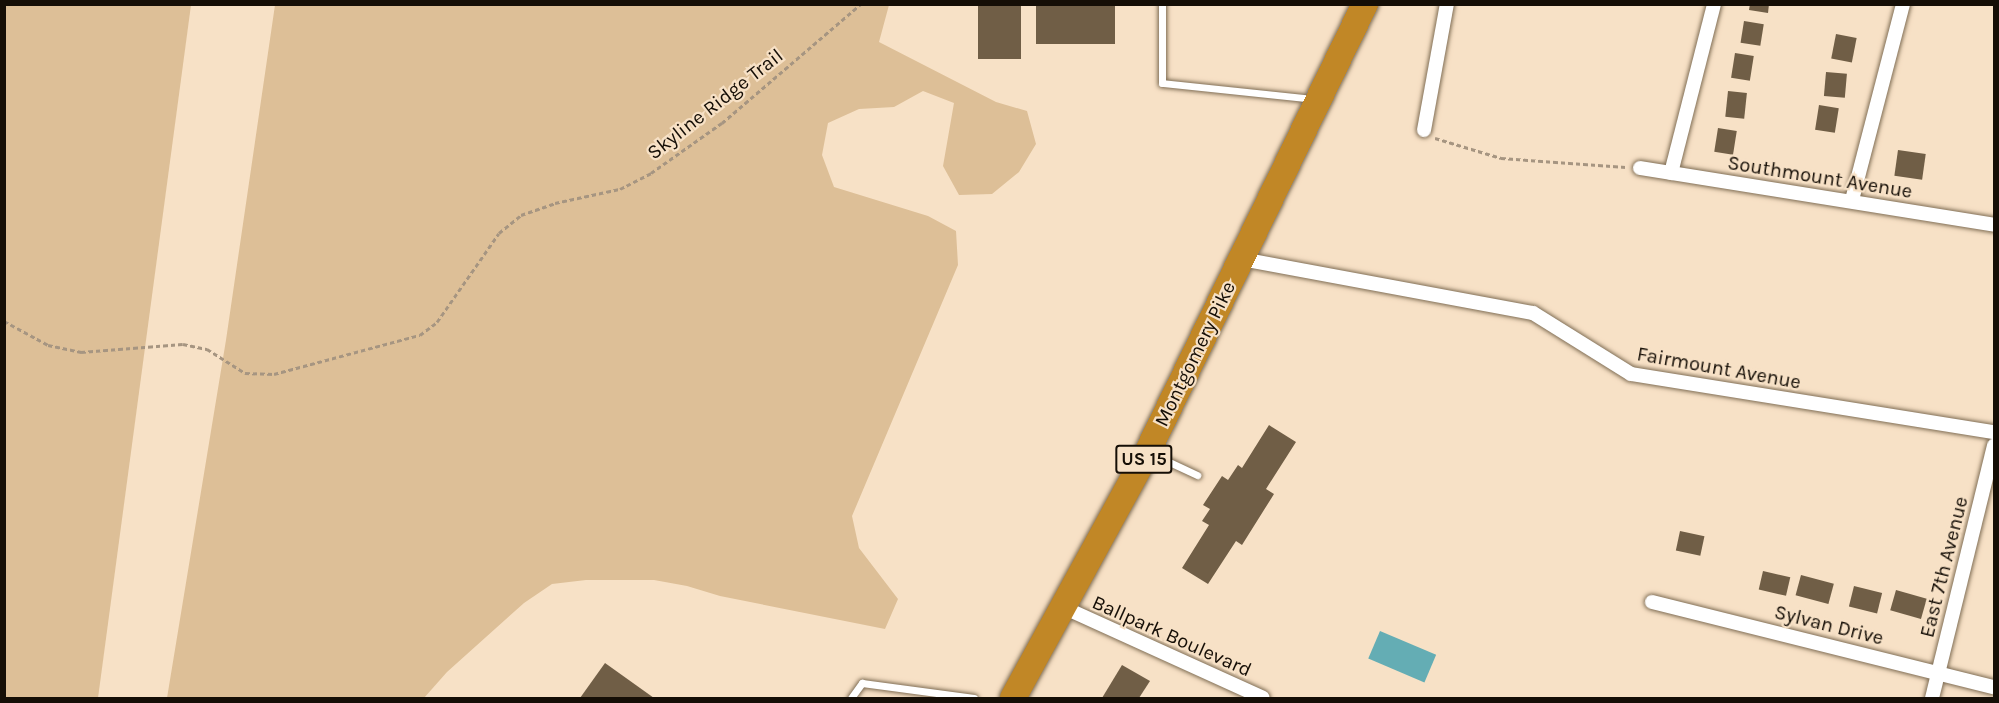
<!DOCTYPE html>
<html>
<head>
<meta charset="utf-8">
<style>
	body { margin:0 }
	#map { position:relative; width:1999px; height:703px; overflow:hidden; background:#f7e1c6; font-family:Karla,sans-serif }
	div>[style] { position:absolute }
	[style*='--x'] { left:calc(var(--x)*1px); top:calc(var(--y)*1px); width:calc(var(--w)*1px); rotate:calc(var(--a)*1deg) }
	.green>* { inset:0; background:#ddbf97 }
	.water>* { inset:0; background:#64adb4; transform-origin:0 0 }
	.building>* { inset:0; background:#705e46; transform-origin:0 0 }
	.path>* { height:3px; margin-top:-1.5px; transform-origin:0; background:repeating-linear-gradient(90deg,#a69581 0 4.5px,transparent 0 7.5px) }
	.roads { filter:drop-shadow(0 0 2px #806e55) drop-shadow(0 0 2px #806e55) }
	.lane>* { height:7px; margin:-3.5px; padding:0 3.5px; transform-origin:3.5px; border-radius:3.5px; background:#fff }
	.street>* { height:14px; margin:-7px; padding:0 7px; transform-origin:7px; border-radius:7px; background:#fff }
	.highway>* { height:26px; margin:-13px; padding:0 13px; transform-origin:13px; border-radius:13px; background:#c18726 }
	span { translate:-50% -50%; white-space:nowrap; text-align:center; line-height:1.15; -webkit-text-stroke:4.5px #f7e1c6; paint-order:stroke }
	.shield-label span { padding:2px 4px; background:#f7e1c6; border:2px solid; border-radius:4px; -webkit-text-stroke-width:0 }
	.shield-label { font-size:18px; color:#150e06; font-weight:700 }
	.street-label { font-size:20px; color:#150e06 }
	.frame { position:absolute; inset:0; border:6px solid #150e06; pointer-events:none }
</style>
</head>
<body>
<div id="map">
	<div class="green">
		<div style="clip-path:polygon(4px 5px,191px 5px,98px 698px,5px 698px)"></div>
		<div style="clip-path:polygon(275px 5px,889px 5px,879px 42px,996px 102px,1027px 111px,1036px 144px,1019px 172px,992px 194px,959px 195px,943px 166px,954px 103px,923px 91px,894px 107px,859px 109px,828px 123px,822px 155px,834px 187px,928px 216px,956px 231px,958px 265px,852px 516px,859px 548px,898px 599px,885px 629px,720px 596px,687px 586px,654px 580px,586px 580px,552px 584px,524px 603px,447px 672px,424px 698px,167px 698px,226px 340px)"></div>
	</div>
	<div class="water">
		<div style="left:1380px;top:631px;width:61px;height:30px;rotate:23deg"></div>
	</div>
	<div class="building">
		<div style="left:1036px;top:4px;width:79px;height:40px"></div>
		<div style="clip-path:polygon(1750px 4px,1769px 4px,1768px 13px,1749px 10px)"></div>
		<div style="left:978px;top:5px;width:43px;height:54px"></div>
		<div style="left:1744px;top:21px;width:20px;height:22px;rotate:9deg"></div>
		<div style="left:1836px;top:34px;width:21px;height:25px;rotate:11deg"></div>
		<div style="left:1735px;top:53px;width:19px;height:25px;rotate:9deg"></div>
		<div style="left:1826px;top:72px;width:21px;height:24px;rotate:5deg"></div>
		<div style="left:1728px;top:91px;width:19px;height:26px;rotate:6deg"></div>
		<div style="left:1819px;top:105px;width:20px;height:25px;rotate:9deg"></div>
		<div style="left:1718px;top:128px;width:19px;height:24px;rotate:9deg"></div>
		<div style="left:1898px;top:150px;width:28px;height:26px;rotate:8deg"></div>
		<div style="clip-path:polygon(1269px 425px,1296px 442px,1266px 489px,1274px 494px,1242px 545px,1236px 541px,1208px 584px,1182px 568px,1209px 525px,1202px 521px,1210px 509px,1203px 505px,1222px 476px,1228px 480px,1238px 465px,1242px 468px)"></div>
		<div style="left:1680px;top:531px;width:25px;height:20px;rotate:12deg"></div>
		<div style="left:1763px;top:571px;width:28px;height:19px;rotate:13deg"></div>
		<div style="left:1801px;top:575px;width:34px;height:21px;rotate:15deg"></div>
		<div style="left:1854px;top:586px;width:29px;height:21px;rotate:14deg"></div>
		<div style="left:1896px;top:590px;width:32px;height:21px;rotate:16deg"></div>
		<div style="clip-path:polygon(605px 663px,654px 698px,580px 698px)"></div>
		<div style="clip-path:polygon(1122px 665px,1150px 681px,1139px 698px,1102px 698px)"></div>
	</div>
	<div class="path">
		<div style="--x:1435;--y:138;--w:69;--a:16.9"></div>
		<div style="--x:1501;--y:158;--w:125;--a:4.1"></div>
		<div style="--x:4;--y:321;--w:50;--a:28.6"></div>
		<div style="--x:48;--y:345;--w:34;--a:12"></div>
		<div style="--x:81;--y:352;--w:102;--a:-4.5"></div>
		<div style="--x:183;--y:344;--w:25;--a:12"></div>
		<div style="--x:207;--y:349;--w:45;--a:32.3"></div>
		<div style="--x:245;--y:373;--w:29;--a:2"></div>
		<div style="--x:274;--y:374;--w:151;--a:-15"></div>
		<div style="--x:420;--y:335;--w:21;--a:-37"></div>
		<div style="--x:437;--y:322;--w:108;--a:-55.1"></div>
		<div style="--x:499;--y:233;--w:28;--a:-39"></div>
		<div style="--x:521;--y:215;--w:36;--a:-19"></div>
		<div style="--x:555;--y:203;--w:66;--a:-12.2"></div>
		<div style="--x:620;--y:189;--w:35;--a:-27"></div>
		<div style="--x:651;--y:173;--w:87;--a:-35.2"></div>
		<div style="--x:722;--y:123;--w:183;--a:-40.6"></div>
	</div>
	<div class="roads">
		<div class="lane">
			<div style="--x:1162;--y:4;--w:79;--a:90"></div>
			<div style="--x:1162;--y:83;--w:153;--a:6"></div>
			<div style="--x:1152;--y:454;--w:50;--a:25"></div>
			<div style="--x:851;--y:698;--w:19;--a:-54"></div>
			<div style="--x:862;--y:683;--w:113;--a:7.6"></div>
		</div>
		<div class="street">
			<div style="--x:1424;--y:130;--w:128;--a:-79.7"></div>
			<div style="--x:1640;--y:168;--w:359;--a:9.1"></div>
			<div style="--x:1671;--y:173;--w:174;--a:-75.7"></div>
			<div style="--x:1852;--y:200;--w:203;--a:-75.4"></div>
			<div style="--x:1241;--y:259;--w:297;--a:10.5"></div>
			<div style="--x:1533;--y:313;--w:115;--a:31.9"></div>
			<div style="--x:1631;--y:374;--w:368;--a:9.1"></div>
			<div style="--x:1652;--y:602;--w:352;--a:14"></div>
			<div style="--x:1065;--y:608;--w:217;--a:24.4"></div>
			<div style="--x:1932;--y:698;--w:260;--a:-76.2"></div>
		</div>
		<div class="highway">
			<div style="--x:1013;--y:698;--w:275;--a:-61.3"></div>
			<div style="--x:1145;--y:457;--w:504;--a:-64.1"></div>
		</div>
	</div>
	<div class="shield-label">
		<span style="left:1144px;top:459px">US 15</span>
	</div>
	<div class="street-label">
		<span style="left:715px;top:104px;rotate:-38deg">Skyline Ridge Trail</span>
		<span style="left:1820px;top:177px;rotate:9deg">Southmount Avenue</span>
		<span style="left:1195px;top:354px;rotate:-64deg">Montgomery Pike</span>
		<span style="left:1719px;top:368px;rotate:10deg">Fairmount Avenue</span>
		<span style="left:1944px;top:567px;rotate:-76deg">East 7th Avenue</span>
		<span style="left:1829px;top:625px;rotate:14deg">Sylvan Drive</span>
		<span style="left:1172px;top:636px;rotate:24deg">Ballpark Boulevard</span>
	</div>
	<div class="frame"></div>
</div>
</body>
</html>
